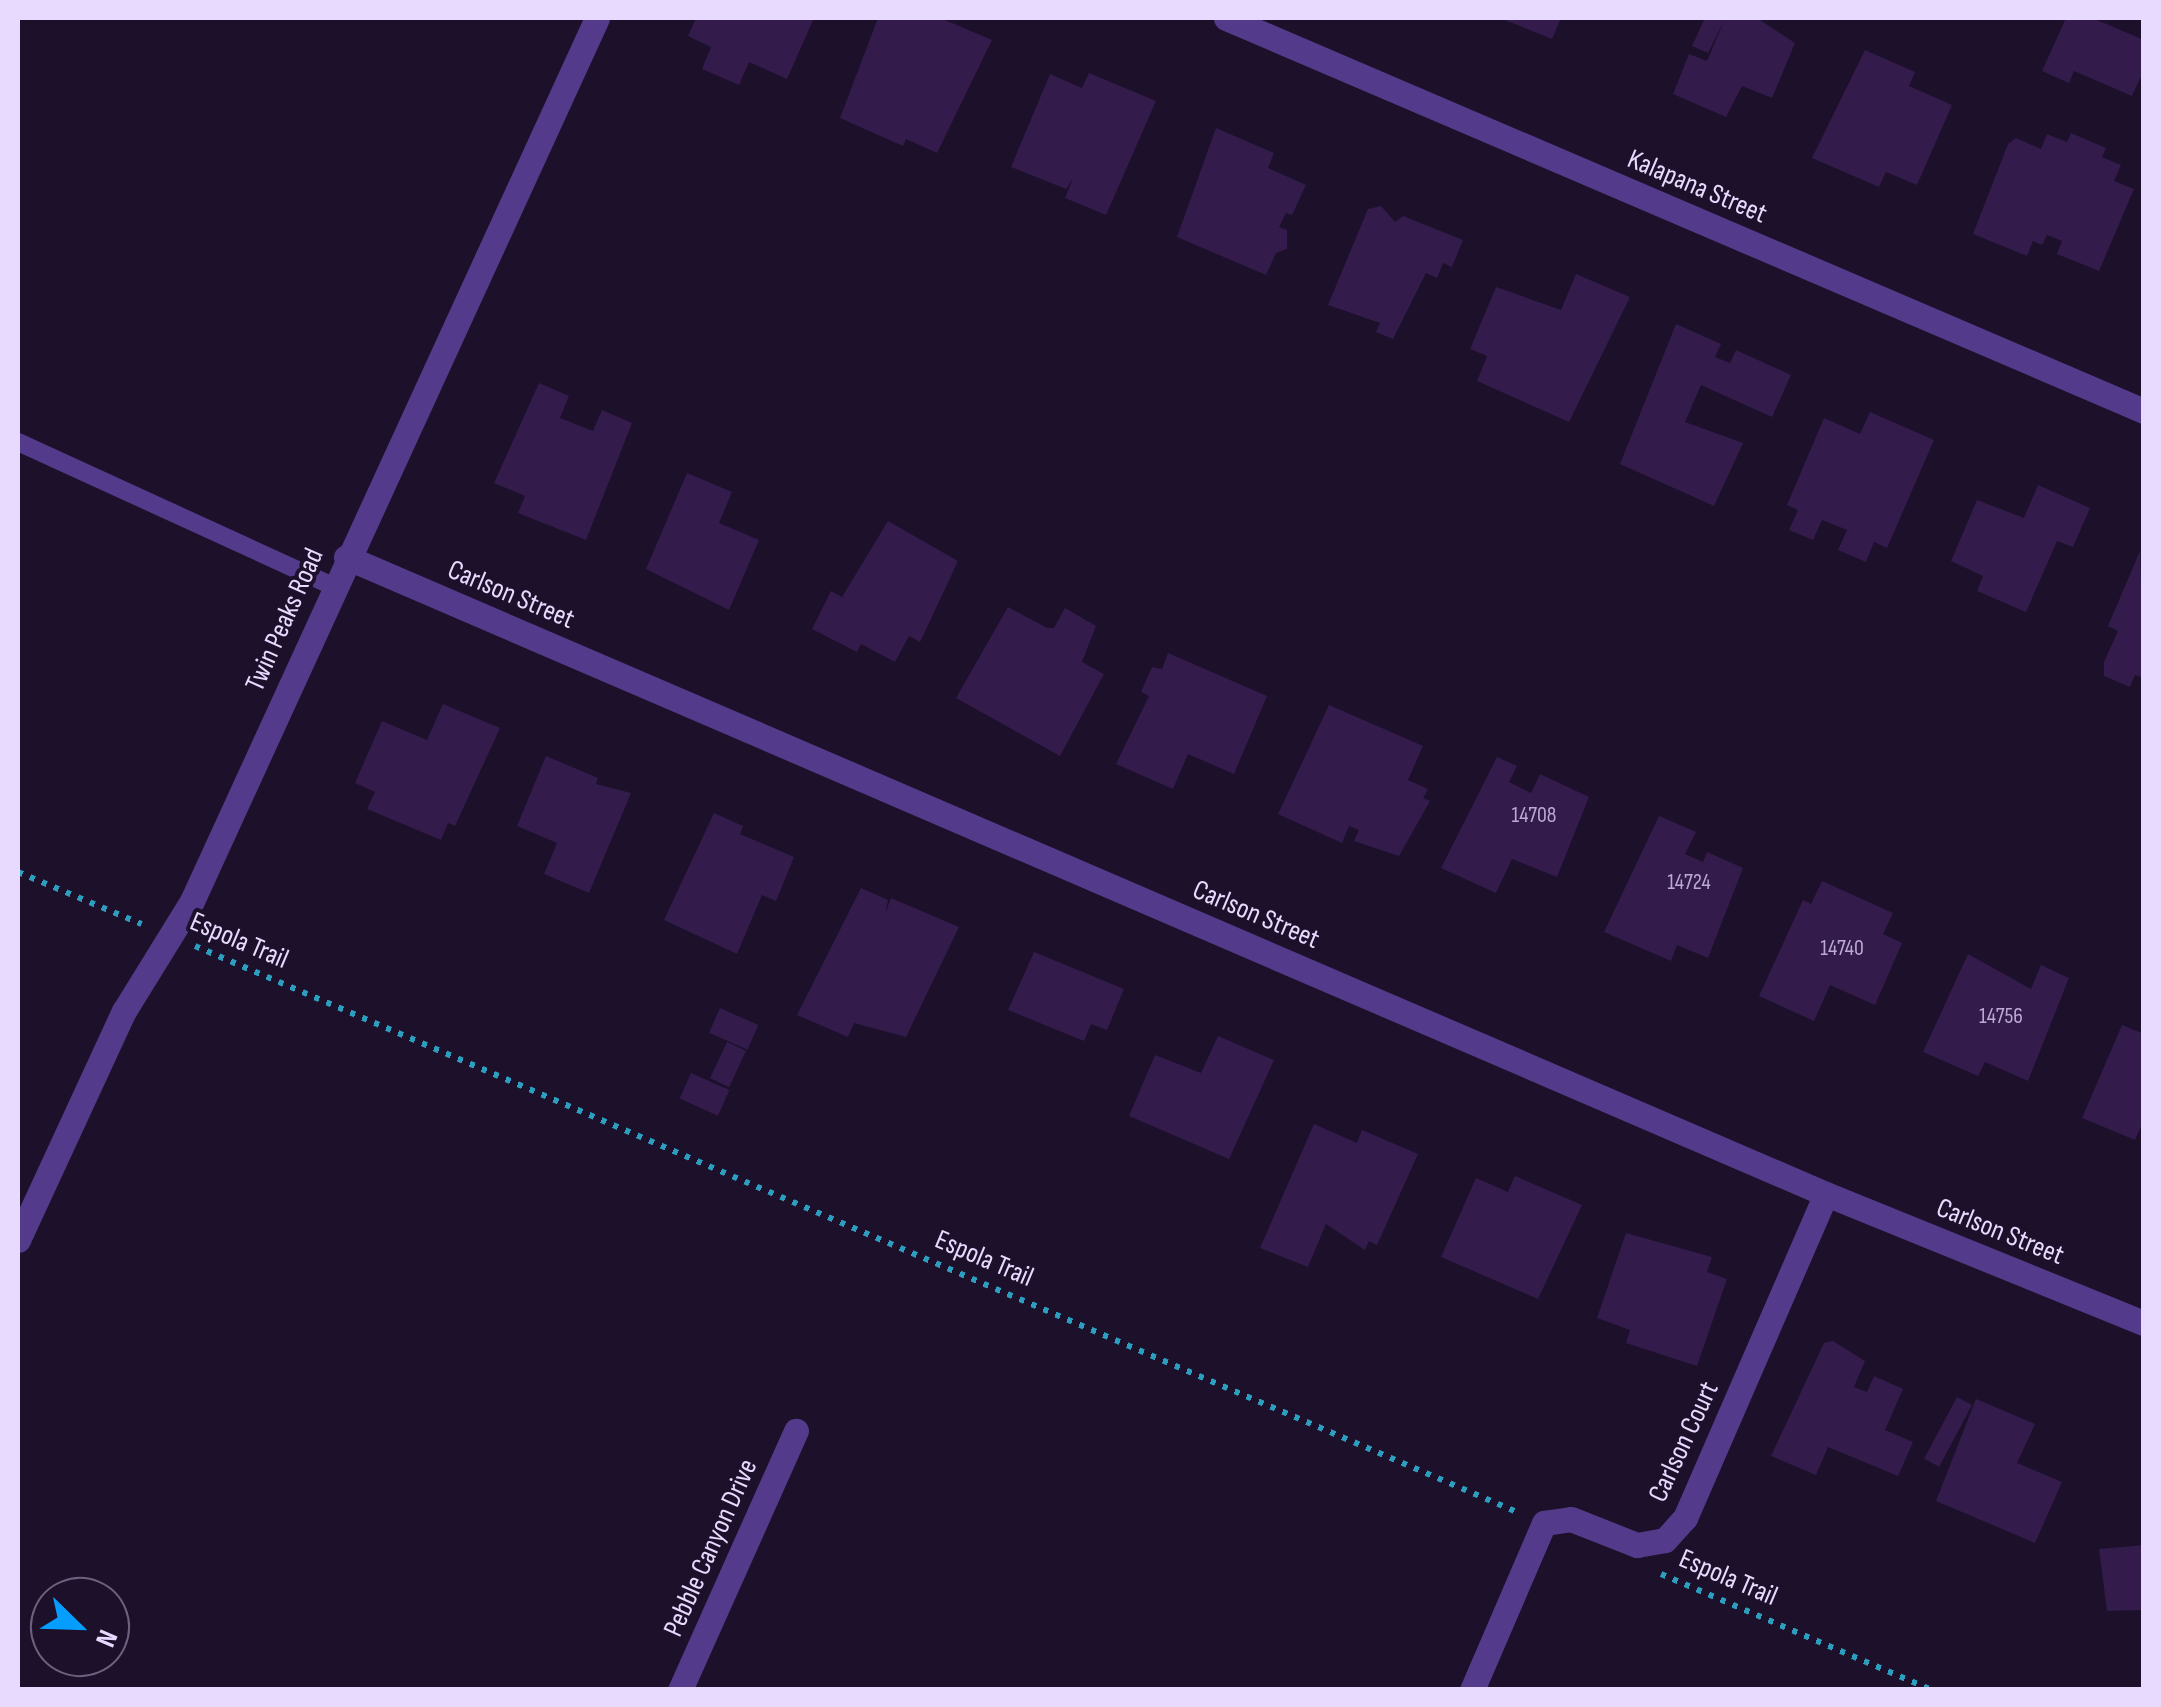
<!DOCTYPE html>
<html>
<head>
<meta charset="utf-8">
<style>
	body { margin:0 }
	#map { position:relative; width:2161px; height:1707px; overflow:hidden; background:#1c102a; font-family:"Sofia Sans Condensed",sans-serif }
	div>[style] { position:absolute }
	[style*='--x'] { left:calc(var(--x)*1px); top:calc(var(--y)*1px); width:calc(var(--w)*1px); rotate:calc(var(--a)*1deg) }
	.building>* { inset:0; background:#331b4c; transform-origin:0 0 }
	.path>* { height:6px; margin-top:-3px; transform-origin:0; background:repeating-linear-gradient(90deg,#2c9ec0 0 5px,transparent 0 13px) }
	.service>* { height:18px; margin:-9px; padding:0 9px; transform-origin:9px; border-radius:9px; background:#543a8a }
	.minor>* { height:25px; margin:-12.5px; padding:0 12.5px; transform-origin:12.5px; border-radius:12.5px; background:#543a8a }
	span { translate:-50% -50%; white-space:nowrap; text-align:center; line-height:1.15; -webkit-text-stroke:8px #1c102a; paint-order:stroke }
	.number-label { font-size:22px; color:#bbaad2 }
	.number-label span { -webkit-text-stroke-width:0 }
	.street-label { font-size:28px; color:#e8d9ff }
	.frame { position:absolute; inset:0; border:20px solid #e8d9ff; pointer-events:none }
	.north { position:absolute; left:30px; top:1577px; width:100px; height:100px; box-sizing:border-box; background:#1c102a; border:2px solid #6e607f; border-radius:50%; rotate:113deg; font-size:28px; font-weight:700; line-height:40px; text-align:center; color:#e8d9ff }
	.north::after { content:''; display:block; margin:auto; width:35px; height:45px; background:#059eff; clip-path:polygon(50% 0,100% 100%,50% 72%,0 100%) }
</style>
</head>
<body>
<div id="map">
	<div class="building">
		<div style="clip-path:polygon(696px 18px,814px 18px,787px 79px,749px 62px,739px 85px,702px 69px,711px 47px,688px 36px)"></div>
		<div style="clip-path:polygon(878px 18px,940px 18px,992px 40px,937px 153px,906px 139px,903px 146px,840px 118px)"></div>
		<div style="clip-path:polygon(1500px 18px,1561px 18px,1552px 39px)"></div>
		<div style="clip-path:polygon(1705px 18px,1757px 18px,1795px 43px,1772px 98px,1742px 86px,1726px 117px,1673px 94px,1689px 54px,1707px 61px,1724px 21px,1708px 53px,1692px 46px)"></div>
		<div style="clip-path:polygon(2066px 18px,2092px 18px,2144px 40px,2144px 70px,2132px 96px,2074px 71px,2069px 83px,2042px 71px)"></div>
		<div style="clip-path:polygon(1865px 50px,1915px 72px,1909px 86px,1952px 105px,1917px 185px,1886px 172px,1879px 187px,1812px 158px)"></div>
		<div style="clip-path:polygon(1089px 73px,1156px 101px,1106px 215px,1065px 198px,1073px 178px,1066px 189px,1011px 167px,1050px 74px,1082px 88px)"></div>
		<div style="clip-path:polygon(1216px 128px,1274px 153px,1268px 168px,1306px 185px,1292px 215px,1286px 213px,1279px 227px,1287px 230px,1287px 249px,1276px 253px,1266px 275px,1177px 237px)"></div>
		<div style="clip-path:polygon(2071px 133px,2106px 148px,2102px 157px,2121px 165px,2114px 181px,2134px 189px,2099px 271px,2057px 254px,2062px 241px,2047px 235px,2042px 245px,2033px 241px,2027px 256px,1973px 234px,2008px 144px,2016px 138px,2041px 149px,2047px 134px,2067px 142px)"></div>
		<div style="clip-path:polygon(1381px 206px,1395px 222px,1403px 216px,1463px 240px,1452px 267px,1443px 263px,1437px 278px,1426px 273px,1393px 339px,1376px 332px,1380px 323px,1328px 305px,1368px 209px)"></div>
		<div style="clip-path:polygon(1576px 274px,1630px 297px,1569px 422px,1477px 381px,1487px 356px,1470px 349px,1496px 287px,1561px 310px)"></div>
		<div style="clip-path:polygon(1676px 324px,1721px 344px,1715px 357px,1730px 363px,1736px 350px,1791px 375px,1772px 417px,1701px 385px,1685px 422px,1743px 443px,1714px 506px,1620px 464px)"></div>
		<div style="clip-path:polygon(539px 383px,569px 396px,560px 418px,593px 431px,602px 410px,632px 423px,586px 540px,518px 513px,525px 496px,494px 483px)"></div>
		<div style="clip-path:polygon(1870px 412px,1934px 440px,1887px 548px,1874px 542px,1866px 562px,1838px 550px,1847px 530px,1822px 520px,1813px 540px,1789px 530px,1798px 510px,1787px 505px,1824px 418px,1860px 434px)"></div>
		<div style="clip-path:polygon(687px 473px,732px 492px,719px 523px,759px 540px,729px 610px,646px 569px)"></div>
		<div style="clip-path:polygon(2038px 485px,2090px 508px,2073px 547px,2057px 541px,2026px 612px,1977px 591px,1983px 576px,1951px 561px,1977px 500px,2024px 518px)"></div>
		<div style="clip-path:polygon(888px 521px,958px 561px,920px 642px,909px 636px,895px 662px,861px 644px,857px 652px,812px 629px,831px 591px,842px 597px)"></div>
		<div style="clip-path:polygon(2140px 551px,2144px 678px,2135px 675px,2130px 687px,2104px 676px,2104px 662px,2118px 631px,2108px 626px)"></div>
		<div style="clip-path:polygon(1008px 607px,1047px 628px,1054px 628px,1065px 608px,1096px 626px,1082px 662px,1104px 674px,1060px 756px,956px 698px)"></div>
		<div style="clip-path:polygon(1168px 653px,1267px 696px,1234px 774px,1188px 754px,1173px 789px,1116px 764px,1149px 696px,1141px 692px,1152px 667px,1162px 669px)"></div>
		<div style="clip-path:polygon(443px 704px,500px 728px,455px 826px,448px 823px,441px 840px,367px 809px,375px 792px,355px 783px,382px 721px,427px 740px)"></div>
		<div style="clip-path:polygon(1329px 705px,1423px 746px,1408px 780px,1428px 789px,1423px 798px,1430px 801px,1399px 856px,1354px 841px,1359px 830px,1349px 826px,1342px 843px,1278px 814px)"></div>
		<div style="clip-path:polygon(546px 756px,598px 778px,596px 784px,631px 793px,589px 893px,544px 874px,557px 843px,517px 826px)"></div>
		<div style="clip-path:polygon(1497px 757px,1517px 766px,1509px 782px,1531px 793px,1540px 774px,1589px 797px,1557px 877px,1512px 859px,1496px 893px,1441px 868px)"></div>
		<div style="clip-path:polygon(714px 813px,743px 826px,740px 834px,794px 857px,776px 901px,762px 895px,737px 954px,664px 920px)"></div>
		<div style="clip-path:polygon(1659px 816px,1696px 832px,1685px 854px,1703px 862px,1707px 852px,1743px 868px,1708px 958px,1677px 945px,1671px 961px,1604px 932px)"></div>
		<div style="clip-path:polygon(1822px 881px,1893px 913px,1883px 934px,1902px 943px,1875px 1005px,1830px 985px,1814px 1021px,1759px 996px,1803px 900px,1811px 904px)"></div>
		<div style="clip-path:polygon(861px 888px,888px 900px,885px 914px,891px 898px,959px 927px,906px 1037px,854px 1023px,848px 1037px,797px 1015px)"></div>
		<div style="clip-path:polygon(1034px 952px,1124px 989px,1107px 1030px,1091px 1024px,1084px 1041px,1008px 1010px)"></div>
		<div style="clip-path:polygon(1968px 954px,2031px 989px,2041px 965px,2069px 978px,2028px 1081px,1985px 1062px,1978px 1076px,1923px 1052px)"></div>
		<div style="left:720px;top:1008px;width:42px;height:27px;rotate:24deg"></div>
		<div style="clip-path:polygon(2122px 1025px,2144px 1034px,2144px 1120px,2135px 1140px,2082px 1118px)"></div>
		<div style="clip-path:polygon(1218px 1036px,1274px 1060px,1229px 1159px,1129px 1116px,1155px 1055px,1201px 1073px)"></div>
		<div style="left:727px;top:1042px;width:21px;height:40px;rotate:25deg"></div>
		<div style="left:691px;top:1073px;width:42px;height:28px;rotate:24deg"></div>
		<div style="clip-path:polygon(1314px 1124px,1357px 1143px,1362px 1130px,1418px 1154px,1377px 1245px,1369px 1241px,1365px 1250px,1326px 1224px,1308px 1267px,1260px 1248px)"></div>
		<div style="clip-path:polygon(1515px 1176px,1582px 1205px,1538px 1299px,1441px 1257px,1476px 1178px,1508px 1192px)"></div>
		<div style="clip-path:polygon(1626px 1233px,1712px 1257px,1707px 1272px,1727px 1279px,1697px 1366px,1626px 1343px,1630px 1330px,1597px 1318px)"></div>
		<div style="clip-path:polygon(1833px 1341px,1865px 1361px,1854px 1387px,1867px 1392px,1874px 1376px,1903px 1389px,1885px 1430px,1913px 1442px,1898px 1476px,1828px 1447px,1816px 1475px,1771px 1456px,1824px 1343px)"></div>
		<div style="left:1957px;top:1397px;width:17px;height:70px;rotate:28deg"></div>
		<div style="clip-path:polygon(1976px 1399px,2035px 1424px,2017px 1463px,2062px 1482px,2035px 1543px,1936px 1501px)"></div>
		<div style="clip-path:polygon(2144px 1545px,2144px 1610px,2107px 1611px,2099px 1549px)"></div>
	</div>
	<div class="path">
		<div style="--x:18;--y:872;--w:134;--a:22.8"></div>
		<div style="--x:195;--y:946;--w:1438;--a:23.18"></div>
		<div style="--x:1661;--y:1574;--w:294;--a:23.2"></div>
	</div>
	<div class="service">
		<div style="--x:18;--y:442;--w:346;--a:24.6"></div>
	</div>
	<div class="minor">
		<div style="--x:1226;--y:18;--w:999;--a:23.18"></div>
		<div style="--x:346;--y:557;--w:1611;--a:23.29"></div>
		<div style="--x:1826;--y:1194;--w:343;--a:22.1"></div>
		<div style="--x:18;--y:1240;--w:252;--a:-65.2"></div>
		<div style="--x:124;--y:1011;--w:129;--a:-58.3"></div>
		<div style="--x:192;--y:901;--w:971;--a:-65.36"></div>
		<div style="--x:680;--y:1690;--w:284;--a:-65.9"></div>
		<div style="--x:1472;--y:1690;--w:182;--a:-66.7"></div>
		<div style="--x:1544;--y:1523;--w:27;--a:-8"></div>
		<div style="--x:1571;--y:1519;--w:71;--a:21.5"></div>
		<div style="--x:1637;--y:1545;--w:28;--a:-10"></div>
		<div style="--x:1665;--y:1540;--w:30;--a:-48"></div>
		<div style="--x:1685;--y:1518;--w:353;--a:-66.5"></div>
	</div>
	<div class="number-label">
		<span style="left:1534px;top:816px">14708</span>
		<span style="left:1689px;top:883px">14724</span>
		<span style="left:1842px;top:949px">14740</span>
		<span style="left:2001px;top:1017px">14756</span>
	</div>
	<div class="street-label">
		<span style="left:1697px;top:187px;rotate:23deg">Kalapana Street</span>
		<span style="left:511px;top:595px;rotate:23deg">Carlson Street</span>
		<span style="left:285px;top:620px;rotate:-66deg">Twin Peaks Road</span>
		<span style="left:1256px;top:915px;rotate:23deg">Carlson Street</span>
		<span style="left:239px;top:941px;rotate:23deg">Espola Trail</span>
		<span style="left:2000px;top:1232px;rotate:22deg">Carlson Street</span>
		<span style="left:984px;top:1259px;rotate:23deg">Espola Trail</span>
		<span style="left:1684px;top:1442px;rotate:-65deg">Carlson Court</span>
		<span style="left:711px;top:1548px;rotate:-66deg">Pebble Canyon Drive</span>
		<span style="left:1728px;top:1578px;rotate:23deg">Espola Trail</span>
	</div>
	<div class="frame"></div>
	<div class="north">N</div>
</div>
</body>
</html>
